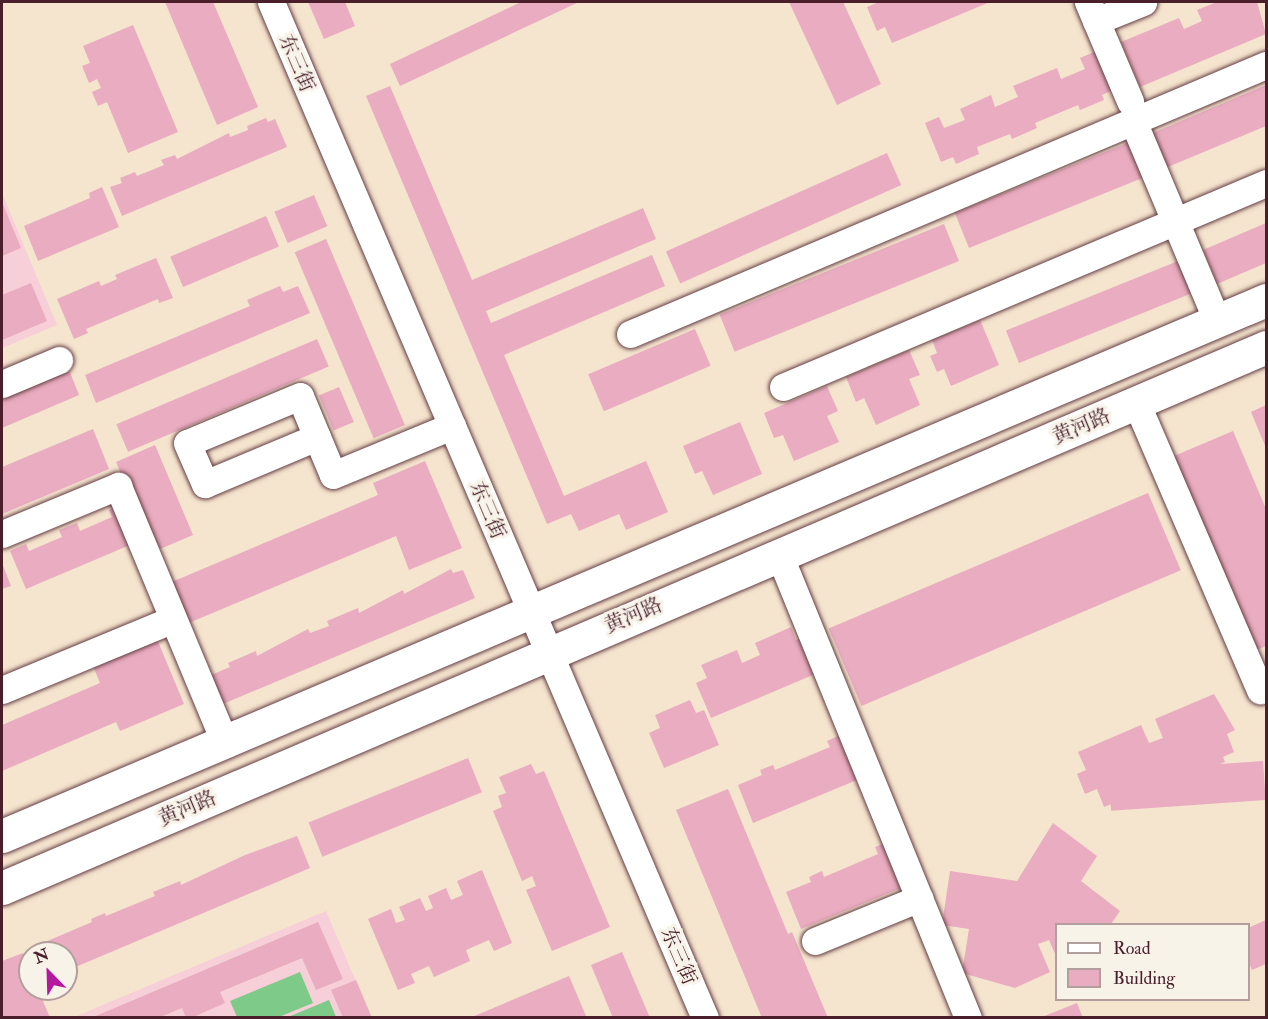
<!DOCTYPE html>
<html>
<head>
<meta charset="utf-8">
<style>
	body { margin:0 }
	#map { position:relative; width:1268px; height:1019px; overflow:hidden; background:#f5e4ce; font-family:"IM FELL Double Pica","Noto Serif SC",serif }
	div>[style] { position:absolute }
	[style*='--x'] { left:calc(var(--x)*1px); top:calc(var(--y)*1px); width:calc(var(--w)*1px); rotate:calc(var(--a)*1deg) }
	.built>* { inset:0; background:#f6cfd8 }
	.green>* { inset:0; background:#7eca88 }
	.building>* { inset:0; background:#eaacc0; transform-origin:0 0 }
	.roads { filter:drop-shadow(0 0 2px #643d43) drop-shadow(0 0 2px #643d43) }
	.minor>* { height:27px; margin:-13.5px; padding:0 13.5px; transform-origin:13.5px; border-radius:13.5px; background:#fff }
	.major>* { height:33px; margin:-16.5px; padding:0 16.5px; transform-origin:16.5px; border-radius:16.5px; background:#fff }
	span { translate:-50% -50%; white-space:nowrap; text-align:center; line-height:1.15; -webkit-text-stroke:6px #f7f3e8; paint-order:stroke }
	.street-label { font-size:20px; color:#4a1f2b }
	.frame { position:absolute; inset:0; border:3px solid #4a1f2b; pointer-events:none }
	.legend { position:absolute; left:1055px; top:923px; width:195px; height:78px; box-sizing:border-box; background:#f7f3e8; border:2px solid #b29e9c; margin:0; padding:8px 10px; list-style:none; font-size:18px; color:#4a1f2b }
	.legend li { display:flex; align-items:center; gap:12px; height:30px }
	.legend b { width:30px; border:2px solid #b29e9c }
	.north { position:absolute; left:18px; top:941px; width:60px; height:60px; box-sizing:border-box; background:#f7f3e8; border:2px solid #b29e9c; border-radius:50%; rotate:337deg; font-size:16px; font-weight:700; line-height:24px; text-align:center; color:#4a1f2b }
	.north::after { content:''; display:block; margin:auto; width:21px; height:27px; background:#b5179e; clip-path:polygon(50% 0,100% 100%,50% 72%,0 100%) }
</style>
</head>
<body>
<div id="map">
	<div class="built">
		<div style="clip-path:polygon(2px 193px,57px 325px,2px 348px)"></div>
		<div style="clip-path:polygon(326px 911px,371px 1017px,72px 1018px)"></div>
	</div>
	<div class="green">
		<div style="clip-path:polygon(300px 972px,313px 1003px,279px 1017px,237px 1017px,230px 1001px)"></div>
		<div style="clip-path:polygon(329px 1000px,336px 1017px,288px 1017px)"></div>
	</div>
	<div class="building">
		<div style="clip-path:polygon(165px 2px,213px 2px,258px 107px,217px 125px)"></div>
		<div style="clip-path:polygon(308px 2px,345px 2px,355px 26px,324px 39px)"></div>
		<div style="clip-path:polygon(521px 2px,579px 2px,400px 86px,390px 64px)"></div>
		<div style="clip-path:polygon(789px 2px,843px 2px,881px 84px,837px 105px)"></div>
		<div style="clip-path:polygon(879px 2px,990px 2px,892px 43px,885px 27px,877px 31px,867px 7px)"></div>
		<div style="clip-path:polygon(1217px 2px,1257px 2px,1266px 34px,1140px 87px,1121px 42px,1179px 18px,1184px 29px,1202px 21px,1197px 10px)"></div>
		<div style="clip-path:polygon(133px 25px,178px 132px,128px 153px,107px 102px,98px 106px,92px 92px,101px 88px,97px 79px,89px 83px,82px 66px,90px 63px,83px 46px)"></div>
		<div style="clip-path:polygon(1099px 50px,1115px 89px,1102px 95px,1104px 100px,1080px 110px,1078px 105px,1035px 123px,1037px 128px,1012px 139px,1010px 134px,977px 147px,979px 154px,956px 164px,953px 157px,941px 162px,925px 123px,939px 117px,944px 128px,965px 120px,960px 109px,991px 95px,995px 107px,1018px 97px,1013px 86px,1057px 68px,1061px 79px,1085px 69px,1080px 58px)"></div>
		<div style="clip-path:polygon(1266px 85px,1266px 126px,1163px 169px,1148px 135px)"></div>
		<div style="clip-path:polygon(390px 86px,472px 280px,643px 208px,656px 239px,486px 311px,491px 323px,652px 255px,665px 286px,504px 355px,564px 496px,646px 461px,668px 512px,626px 530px,619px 514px,579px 531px,571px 514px,547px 524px,366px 96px)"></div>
		<div style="clip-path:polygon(266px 118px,268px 122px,275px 119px,287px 147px,122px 216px,110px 187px,122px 183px,120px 178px,135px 172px,137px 176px,164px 165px,161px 160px,175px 155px,177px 159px,229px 133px,230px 137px,248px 130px,247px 126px)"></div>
		<div style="left:1130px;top:142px;width:38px;height:189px;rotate:68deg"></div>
		<div style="left:887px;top:153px;width:35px;height:242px;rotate:66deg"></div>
		<div style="clip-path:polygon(102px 187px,119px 227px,38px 261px,24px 226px,90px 198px,89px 193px)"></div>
		<div style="left:314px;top:195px;width:34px;height:43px;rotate:67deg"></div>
		<div style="clip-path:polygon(2px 202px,21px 248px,2px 256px)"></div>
		<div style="left:266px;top:216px;width:33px;height:104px;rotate:67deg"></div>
		<div style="clip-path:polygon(1266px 223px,1266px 263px,1217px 284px,1203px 250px)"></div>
		<div style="left:944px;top:224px;width:40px;height:242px;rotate:68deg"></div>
		<div style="left:326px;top:239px;width:202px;height:34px;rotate:67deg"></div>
		<div style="clip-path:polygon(156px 258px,173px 298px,159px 303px,158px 299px,86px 329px,88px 333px,74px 339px,57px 299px,99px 281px,101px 286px,117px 279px,115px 275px)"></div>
		<div style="left:1183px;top:259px;width:35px;height:191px;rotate:68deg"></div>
		<div style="clip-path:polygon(31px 283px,47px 321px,2px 340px,2px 295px)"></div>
		<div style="clip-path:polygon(280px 286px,283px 292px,298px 286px,310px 313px,96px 403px,85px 375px,250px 306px,247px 300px)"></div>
		<div style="clip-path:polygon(980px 320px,999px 365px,951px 386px,944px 369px,937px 372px,930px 356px,937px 353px,932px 340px)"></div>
		<div style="left:695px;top:329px;width:40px;height:116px;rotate:67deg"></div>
		<div style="left:317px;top:339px;width:30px;height:218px;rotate:67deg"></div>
		<div style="clip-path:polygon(909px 350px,920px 375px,909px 379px,920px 405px,876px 425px,864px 398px,856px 402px,846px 377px)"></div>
		<div style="clip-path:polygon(68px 367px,79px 395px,2px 428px,2px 395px)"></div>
		<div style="clip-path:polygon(827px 386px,838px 411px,827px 416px,839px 442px,794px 461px,783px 435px,774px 438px,764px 413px)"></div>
		<div style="left:339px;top:387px;width:38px;height:22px;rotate:67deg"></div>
		<div style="clip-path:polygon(1266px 405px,1266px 448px,1251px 412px)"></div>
		<div style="clip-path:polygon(740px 422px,762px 474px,713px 495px,702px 471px,695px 474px,683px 446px)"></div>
		<div style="clip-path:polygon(93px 429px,109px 469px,2px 514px,2px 467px)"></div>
		<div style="clip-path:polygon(1233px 431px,1266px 509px,1266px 646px,1256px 650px,1174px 456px)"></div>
		<div style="clip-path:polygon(155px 445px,193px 535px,160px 549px,152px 531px,146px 534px,116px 462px)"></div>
		<div style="clip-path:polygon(425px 461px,462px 548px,409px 570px,396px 536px,184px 625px,167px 584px,378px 495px,373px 483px)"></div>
		<div style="left:1148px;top:493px;width:84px;height:347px;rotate:67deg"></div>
		<div style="clip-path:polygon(121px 505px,137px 542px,26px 589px,10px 551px,26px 544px,29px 551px,62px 537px,59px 530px,77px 523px,80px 531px,112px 517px,109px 510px)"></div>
		<div style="clip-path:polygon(2px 563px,11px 586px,2px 589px)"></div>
		<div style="clip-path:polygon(451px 569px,453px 573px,463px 570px,475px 598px,223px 704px,211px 675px,230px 667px,228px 663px,256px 651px,257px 656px,308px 629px,310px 633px,329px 626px,327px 621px,358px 608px,359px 613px,403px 590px,404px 594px)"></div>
		<div style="clip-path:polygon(791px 627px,796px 640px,805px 637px,820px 672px,711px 718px,696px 683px,707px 678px,701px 665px,737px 650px,742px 663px,760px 655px,755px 643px)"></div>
		<div style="clip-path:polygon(157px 639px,184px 704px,120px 731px,116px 722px,2px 771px,2px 725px,100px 683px,93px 666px)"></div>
		<div style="clip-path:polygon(1214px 694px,1235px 730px,1227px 734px,1234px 752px,1223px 757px,1225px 762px,1193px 775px,1191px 770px,1142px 791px,1143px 796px,1116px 807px,1114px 803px,1104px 807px,1097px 789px,1085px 794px,1077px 774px,1086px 770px,1078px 752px,1141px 725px,1149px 743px,1163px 738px,1155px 719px)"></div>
		<div style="clip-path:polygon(690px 700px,696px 713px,704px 710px,719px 745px,664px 768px,649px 733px,660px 728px,655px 715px)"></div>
		<div style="clip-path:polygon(838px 736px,857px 780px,753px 823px,738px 785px,762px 775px,760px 770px,773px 765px,775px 770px,830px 747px,827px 741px)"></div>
		<div style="left:468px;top:758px;width:37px;height:172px;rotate:68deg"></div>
		<div style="left:1263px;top:761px;width:39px;height:155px;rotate:86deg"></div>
		<div style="clip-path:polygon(531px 764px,536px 774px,544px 771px,610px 927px,552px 951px,526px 890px,536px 886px,532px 876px,522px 881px,493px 811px,502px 807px,498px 796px,506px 793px,499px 777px)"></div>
		<div style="clip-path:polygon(728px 789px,788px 934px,792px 932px,828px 1018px,762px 1018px,676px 810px)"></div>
		<div style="clip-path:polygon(1053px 823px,1097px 856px,1081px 881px,1120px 911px,1111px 924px,1056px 924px,1056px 956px,1049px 940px,1038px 944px,1050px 972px,1015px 988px,962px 973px,969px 929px,942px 925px,950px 871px,1017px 881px)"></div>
		<div style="clip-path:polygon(297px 836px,310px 868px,66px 971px,66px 953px,41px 953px,38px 945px,92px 922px,91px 919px,105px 913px,106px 916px,155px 896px,153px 892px,180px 881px,181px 885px,245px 855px)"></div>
		<div style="clip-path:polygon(888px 842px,906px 886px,801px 929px,786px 892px,811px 882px,809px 877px,822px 871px,824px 877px,878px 854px,875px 847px)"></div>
		<div style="clip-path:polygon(482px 870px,512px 943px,494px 951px,489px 940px,466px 950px,470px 961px,434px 977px,429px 966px,411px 974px,415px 983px,398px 990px,368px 919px,391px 909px,396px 923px,405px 920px,399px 907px,420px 898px,426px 911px,433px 908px,428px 896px,446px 888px,451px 900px,463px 895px,457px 881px)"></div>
		<div style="clip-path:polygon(1266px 920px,1266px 964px,1252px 970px,1248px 961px,1248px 928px)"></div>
		<div style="clip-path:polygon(318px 922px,343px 979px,316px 990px,302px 958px,220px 992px,225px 1003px,191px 1018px,186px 1018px,182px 1008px,158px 1018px,91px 1018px)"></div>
		<div style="clip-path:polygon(622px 952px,650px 1018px,613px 1018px,591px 965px)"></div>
		<div style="clip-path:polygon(23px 953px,30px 969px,30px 989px,38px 989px,50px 1018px,2px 1018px,2px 961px)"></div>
		<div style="clip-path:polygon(569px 976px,586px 1016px,472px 1017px)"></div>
		<div style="clip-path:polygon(356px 980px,372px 1018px,343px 1018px,331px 990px)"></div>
		<div style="clip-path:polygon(1077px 1003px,1083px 1018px,1042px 1018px,1042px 1017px)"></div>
	</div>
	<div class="roads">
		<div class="minor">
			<div style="--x:271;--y:2;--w:1105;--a:66.87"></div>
			<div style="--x:1088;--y:2;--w:108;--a:67"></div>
			<div style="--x:1096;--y:21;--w:51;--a:-22"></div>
			<div style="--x:1133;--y:121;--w:217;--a:67.2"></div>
			<div style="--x:630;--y:334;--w:691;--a:-22.93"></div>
			<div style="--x:2;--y:384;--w:62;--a:-22.8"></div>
			<div style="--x:783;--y:387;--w:524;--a:-22.9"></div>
			<div style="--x:1136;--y:402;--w:314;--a:66.7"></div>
			<div style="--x:317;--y:437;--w:44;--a:-112.5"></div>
			<div style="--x:300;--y:396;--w:122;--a:157.4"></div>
			<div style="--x:187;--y:443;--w:45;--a:66.3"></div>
			<div style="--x:205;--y:484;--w:121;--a:-22.8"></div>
			<div style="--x:317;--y:437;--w:41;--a:67.2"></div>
			<div style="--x:333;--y:475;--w:129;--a:-22.4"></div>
			<div style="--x:2;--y:534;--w:126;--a:-22.5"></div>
			<div style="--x:118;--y:486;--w:276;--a:67.4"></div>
			<div style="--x:779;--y:554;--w:501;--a:67.84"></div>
			<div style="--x:2;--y:690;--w:185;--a:-22.5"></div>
			<div style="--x:815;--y:941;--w:113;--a:-22.3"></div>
		</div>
		<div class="major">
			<div style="--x:2;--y:836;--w:1373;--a:-22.98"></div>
			<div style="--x:2;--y:888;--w:1375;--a:-23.17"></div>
		</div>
	</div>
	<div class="street-label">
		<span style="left:297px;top:63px;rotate:67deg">东三街</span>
		<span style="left:1081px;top:426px;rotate:-23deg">黄河路</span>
		<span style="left:488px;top:510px;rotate:67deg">东三街</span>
		<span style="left:633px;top:615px;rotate:-23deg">黄河路</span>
		<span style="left:187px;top:808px;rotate:-23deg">黄河路</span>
		<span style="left:679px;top:956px;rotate:67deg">东三街</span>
	</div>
	<div class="frame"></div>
	<ul class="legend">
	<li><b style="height:8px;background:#fff"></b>Road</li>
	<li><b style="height:16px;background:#eaacc0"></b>Building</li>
	</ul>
	<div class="north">N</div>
</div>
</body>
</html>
